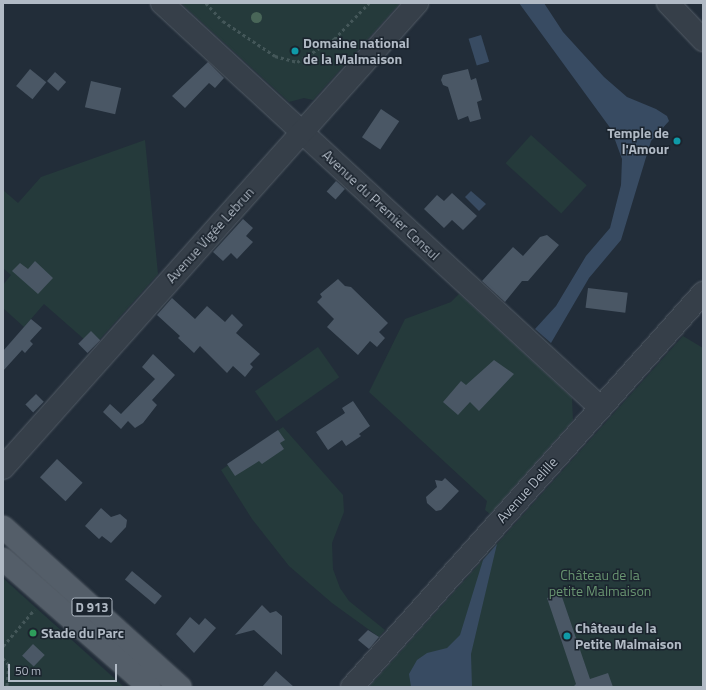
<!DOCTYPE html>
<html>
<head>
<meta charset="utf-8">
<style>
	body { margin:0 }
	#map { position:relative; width:706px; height:690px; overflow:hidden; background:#222d39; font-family:"Titillium Web",sans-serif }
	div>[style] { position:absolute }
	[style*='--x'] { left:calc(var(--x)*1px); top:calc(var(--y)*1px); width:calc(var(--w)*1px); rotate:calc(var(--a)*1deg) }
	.green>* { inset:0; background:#253a3b; transform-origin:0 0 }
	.water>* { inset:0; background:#384b62; transform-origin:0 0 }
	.building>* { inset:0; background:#4a5765; transform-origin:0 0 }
	.path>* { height:2.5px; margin-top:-1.25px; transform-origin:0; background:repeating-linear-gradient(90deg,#445759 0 3px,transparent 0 6px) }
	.roads { filter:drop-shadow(0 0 1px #545d67) drop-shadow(0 0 1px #545d67) }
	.minor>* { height:22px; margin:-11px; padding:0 11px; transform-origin:11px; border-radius:11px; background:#363f49 }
	.major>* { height:22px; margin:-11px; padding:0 11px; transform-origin:11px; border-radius:11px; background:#545e69 }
	.trees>* { width:11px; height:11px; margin:-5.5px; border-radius:50%; background:#496658 }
	.dots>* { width:11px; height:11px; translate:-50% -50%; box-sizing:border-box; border:2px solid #1b242e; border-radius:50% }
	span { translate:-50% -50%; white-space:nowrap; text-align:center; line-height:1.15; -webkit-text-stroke:3px #1b242e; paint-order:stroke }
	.shield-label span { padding:1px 3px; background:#1b242e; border:1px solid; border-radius:3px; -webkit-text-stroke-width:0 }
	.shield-label { font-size:13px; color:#b1bac5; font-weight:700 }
	.poi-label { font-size:14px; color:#b1bac5; font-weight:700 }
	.left { translate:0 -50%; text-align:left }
	.right { translate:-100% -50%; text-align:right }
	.street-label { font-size:14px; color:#b1bac5 }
	.park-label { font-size:14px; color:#699571 }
	.frame { position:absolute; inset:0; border:4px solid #b1bac5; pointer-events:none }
	.scale { position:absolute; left:8px; top:664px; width:109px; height:18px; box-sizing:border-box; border:2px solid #b1bac5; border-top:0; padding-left:5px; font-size:12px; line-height:14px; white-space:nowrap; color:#b1bac5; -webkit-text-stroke:3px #1b242e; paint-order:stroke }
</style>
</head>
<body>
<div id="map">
	<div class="green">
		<div style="clip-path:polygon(181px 3px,400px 3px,313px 100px,304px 98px,289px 102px)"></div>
		<div style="left:531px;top:135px;width:75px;height:38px;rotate:42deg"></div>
		<div style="clip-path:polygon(145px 140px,158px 274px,93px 347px,44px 304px,24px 327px,3px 308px,3px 285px,11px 275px,3px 268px,3px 190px,18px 203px,41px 177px)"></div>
		<div style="clip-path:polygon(459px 294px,572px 398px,573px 420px,490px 514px,485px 510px,487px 501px,369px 392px,405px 319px,451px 302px)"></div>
		<div style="clip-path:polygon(683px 336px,703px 348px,703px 687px,369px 687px)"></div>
		<div style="left:318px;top:347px;width:37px;height:77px;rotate:55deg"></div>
		<div style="clip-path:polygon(283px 427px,343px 495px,344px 512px,332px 543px,333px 569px,340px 588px,349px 601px,385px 630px,379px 637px,332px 603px,289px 566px,252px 519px,221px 470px)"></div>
		<div style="clip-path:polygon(3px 578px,124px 687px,3px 687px)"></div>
	</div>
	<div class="water">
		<div style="clip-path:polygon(519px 3px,544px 3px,563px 32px,604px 77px,627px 97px,656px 109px,667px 116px,669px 121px,651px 141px,621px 240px,589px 278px,551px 343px,535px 329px,556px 306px,586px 256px,610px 228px,621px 185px,622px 159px,611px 129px)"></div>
		<div style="left:481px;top:35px;width:28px;height:13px;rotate:73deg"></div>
		<div style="clip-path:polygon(471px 191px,486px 204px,479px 211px,465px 197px)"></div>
		<div style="clip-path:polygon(497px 544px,471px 654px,472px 687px,411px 687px,409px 674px,417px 660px,427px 653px,447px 648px,460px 635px,483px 560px)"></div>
	</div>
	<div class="building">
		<div style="clip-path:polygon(208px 62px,224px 78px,215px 88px,209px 83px,185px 108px,172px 96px)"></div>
		<div style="left:30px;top:69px;width:21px;height:22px;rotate:39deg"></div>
		<div style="clip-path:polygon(468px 69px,471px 80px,476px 78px,482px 100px,477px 102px,481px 119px,470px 122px,468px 116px,458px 120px,448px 87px,443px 85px,441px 80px,443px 75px)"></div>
		<div style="left:55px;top:72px;width:15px;height:12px;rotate:42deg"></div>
		<div style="left:91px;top:81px;width:31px;height:27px;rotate:13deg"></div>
		<div style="left:381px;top:109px;width:22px;height:34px;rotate:34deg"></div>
		<div style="left:336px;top:181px;width:12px;height:14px;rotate:42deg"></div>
		<div style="clip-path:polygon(452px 193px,477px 216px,463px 230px,452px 220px,444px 228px,424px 209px,437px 195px,444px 201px)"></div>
		<div style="clip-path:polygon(243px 219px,253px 228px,246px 236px,253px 242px,237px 259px,231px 253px,223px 261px,213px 252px)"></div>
		<div style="clip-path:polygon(547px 235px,559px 245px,528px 281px,522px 281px,505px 302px,482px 281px,513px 247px,523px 256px,540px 237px)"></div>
		<div style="clip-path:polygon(35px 261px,53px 278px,38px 294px,12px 271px,20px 263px,28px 269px)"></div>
		<div style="clip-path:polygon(338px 279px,345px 286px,351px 287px,388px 323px,379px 332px,385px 338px,377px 347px,370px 341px,358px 355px,327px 327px,334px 319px,317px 302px,322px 297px,320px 294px)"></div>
		<div style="left:588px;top:288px;width:40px;height:20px;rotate:7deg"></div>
		<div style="clip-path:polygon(172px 298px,195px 319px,207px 306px,225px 322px,232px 314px,243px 325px,236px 333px,260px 354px,250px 364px,253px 367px,245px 377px,233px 366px,227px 373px,200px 346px,194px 353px,178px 338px,180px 336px,157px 315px)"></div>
		<div style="clip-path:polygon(31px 319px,42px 328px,30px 341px,33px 344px,25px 353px,22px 350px,3px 371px,3px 351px)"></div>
		<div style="left:91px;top:331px;width:13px;height:18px;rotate:45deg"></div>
		<div style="clip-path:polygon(153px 354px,175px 375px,152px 400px,157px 405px,143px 423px,135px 428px,128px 421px,121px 429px,103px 412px,110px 404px,121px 414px,155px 379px,142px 367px)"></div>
		<div style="clip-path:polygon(494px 360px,514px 374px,479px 411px,470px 402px,458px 415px,443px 402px,461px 381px,466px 385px)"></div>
		<div style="left:36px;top:394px;width:11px;height:15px;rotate:45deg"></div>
		<div style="clip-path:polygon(353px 401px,370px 426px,359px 434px,361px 436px,346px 446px,342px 440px,328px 450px,316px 432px,345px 413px,342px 408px)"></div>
		<div style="clip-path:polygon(278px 430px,285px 440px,280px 443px,284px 449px,262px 464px,259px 461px,235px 476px,227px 464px)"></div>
		<div style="left:57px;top:459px;width:35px;height:25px;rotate:43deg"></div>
		<div style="clip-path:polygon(445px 478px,459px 491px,441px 510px,436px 511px,427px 503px,426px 497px,437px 487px,435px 480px,442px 481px)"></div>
		<div style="clip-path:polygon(101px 508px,111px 517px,120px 514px,127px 520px,126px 527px,111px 543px,102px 536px,99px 539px,85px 526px)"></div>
		<div style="left:132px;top:571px;width:39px;height:11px;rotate:40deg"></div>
		<div style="clip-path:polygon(561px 594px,590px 679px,608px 673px,613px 687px,573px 687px,576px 684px,547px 598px)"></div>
		<div style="clip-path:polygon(262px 605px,270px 613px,276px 611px,282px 616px,282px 655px,254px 630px,235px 635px)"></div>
		<div style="clip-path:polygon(190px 617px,199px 625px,205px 618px,216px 628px,194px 653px,176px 634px)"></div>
		<div style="clip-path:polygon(368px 630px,379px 637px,369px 649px,358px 640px)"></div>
		<div style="left:33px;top:644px;width:16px;height:16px;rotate:43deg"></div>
		<div style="clip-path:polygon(276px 671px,294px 687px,262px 687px)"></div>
	</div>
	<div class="path">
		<div style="--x:206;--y:3;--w:25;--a:47"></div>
		<div style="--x:223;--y:21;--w:63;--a:33.9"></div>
		<div style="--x:275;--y:56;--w:23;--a:15"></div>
		<div style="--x:297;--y:62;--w:44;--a:-31.9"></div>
		<div style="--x:334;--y:39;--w:50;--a:-45.8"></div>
		<div style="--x:3;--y:646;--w:48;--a:-49.3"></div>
		<div style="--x:3;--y:658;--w:9;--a:49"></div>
		<div style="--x:9;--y:665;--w:22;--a:95"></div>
	</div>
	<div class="roads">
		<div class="minor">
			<div style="--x:162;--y:3;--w:596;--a:42.69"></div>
			<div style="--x:668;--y:3;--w:51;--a:46.6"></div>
			<div style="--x:3;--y:468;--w:623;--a:-48.32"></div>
			<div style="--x:352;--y:687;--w:528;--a:-48.3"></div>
		</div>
		<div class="major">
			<div style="--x:3;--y:527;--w:239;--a:42.1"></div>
			<div style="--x:3;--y:559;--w:194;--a:41.2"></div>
		</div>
	</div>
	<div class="trees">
		<div style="left:256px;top:17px"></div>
	</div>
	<div class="dots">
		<div style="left:295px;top:51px;background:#0f9aa8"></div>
		<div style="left:677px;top:141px;background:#0f9aa8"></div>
		<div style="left:33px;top:633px;background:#2e9e5b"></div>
		<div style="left:567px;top:636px;background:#0f9aa8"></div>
	</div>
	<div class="shield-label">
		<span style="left:92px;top:607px">D 913</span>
	</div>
	<div class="poi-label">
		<span class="left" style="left:303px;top:51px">Domaine national<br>de la Malmaison</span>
		<span class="right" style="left:669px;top:141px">Temple de<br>l'Amour</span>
		<span class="left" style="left:575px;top:636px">Château de la<br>Petite Malmaison</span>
		<span class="left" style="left:41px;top:633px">Stade du Parc</span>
	</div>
	<div class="street-label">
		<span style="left:381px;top:205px;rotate:43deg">Avenue du Premier Consul</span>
		<span style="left:210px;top:235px;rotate:-48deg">Avenue Vigée Lebrun</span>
		<span style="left:527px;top:490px;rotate:-48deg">Avenue Delille</span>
	</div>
	<div class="park-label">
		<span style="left:600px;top:583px">Château de la<br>petite Malmaison</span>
	</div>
	<div class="frame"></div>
	<div class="scale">50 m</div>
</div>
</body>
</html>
